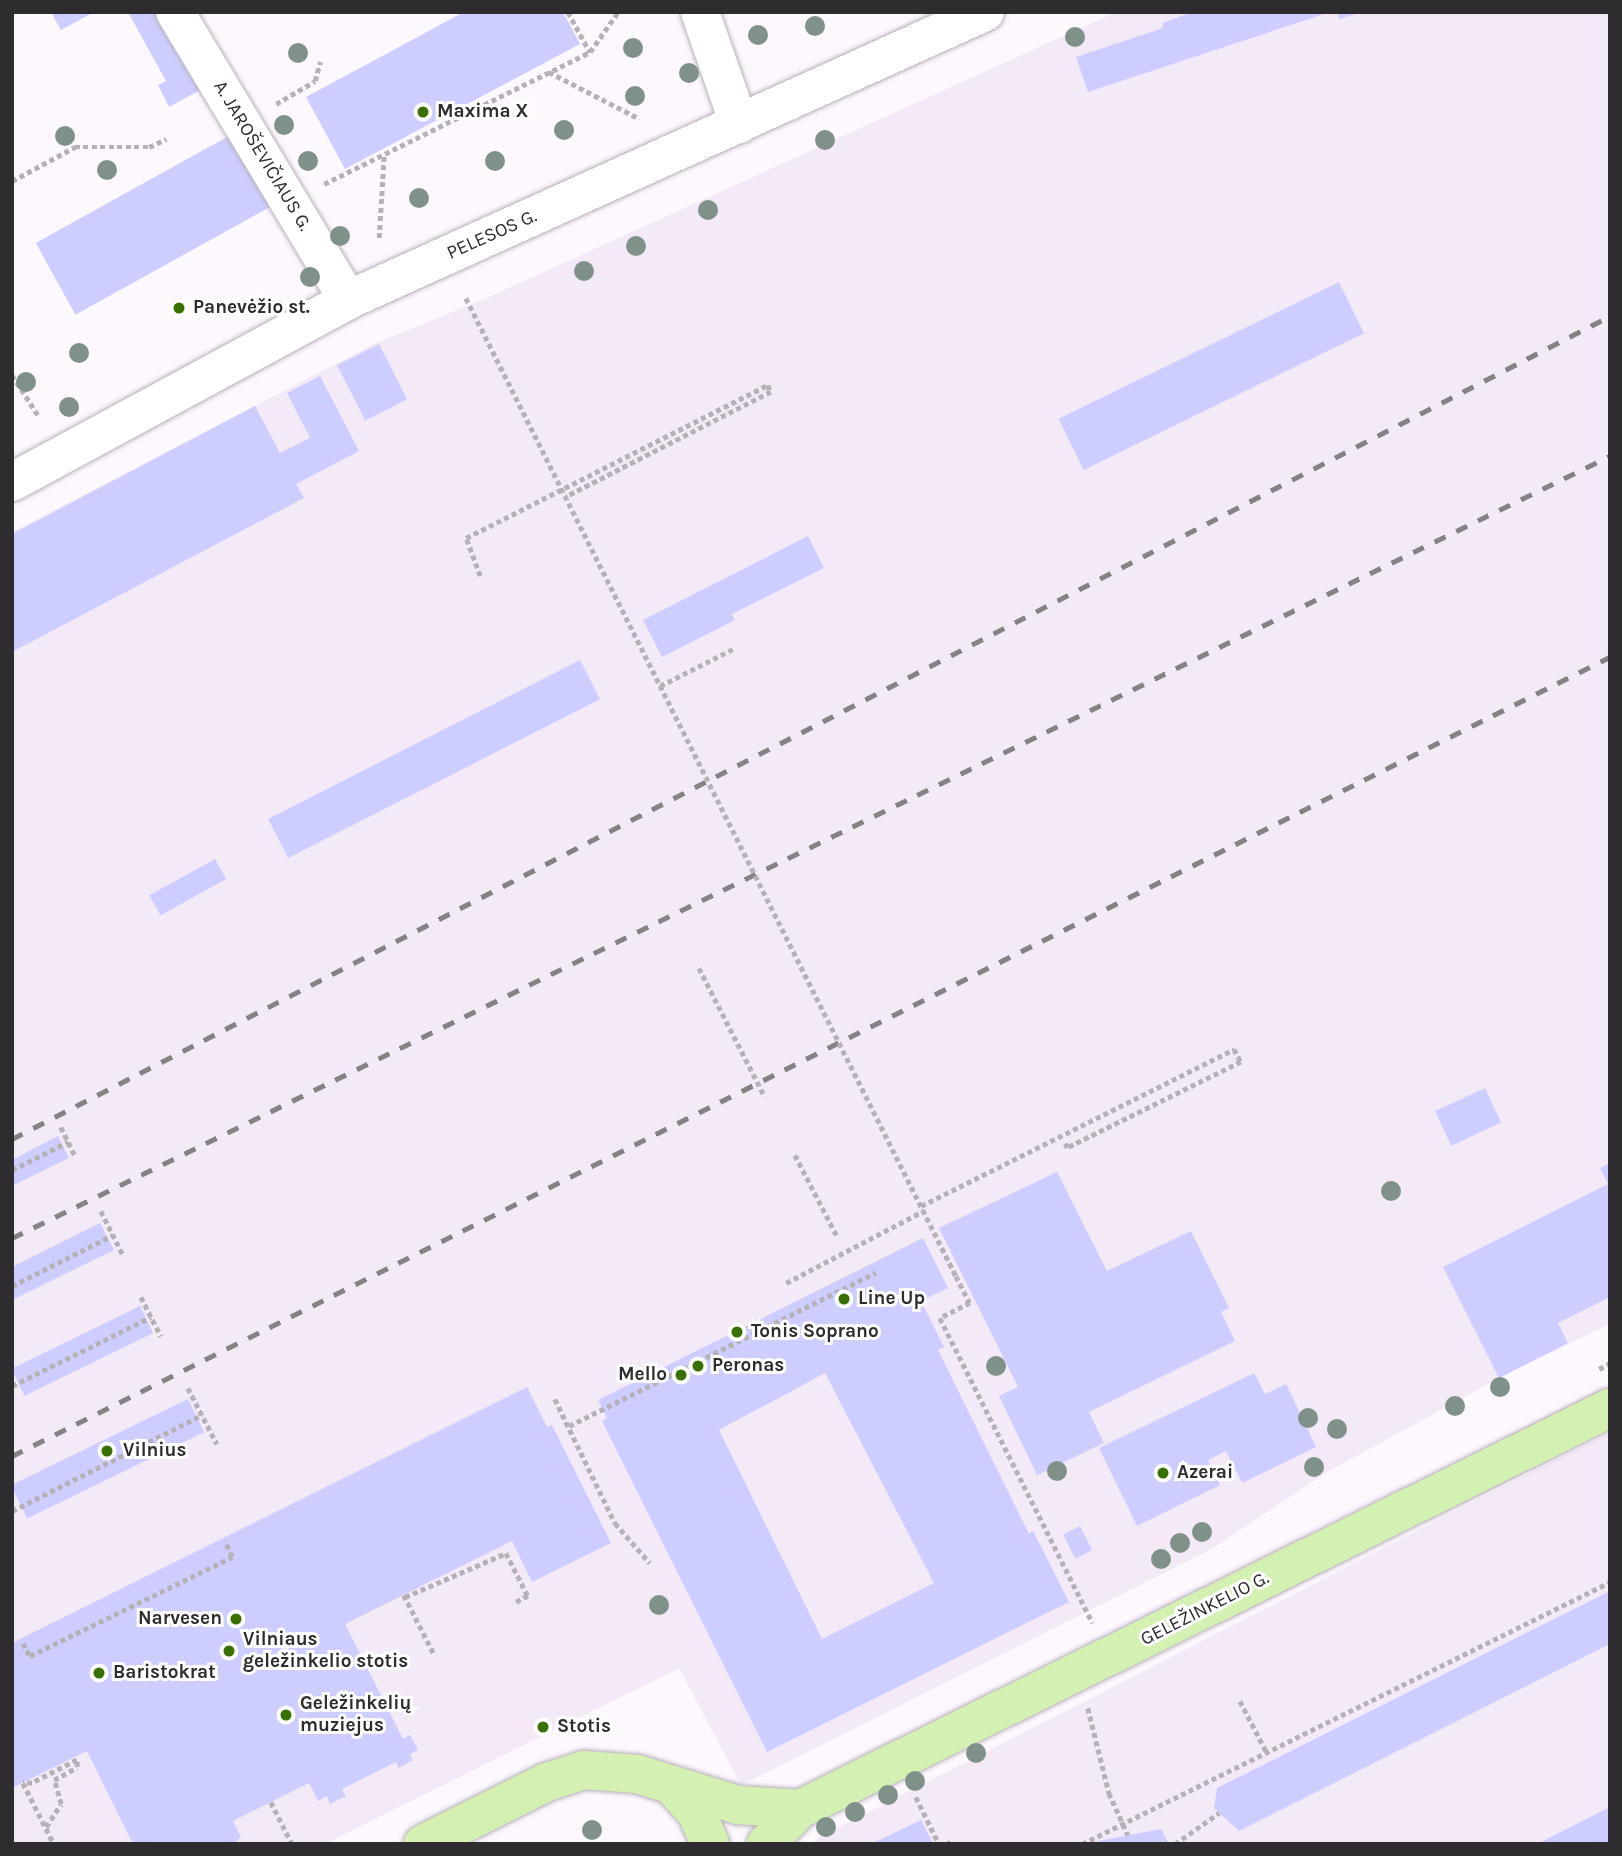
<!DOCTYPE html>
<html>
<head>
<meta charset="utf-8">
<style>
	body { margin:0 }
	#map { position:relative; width:1622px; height:1856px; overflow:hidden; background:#fdf7fe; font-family:Karla,sans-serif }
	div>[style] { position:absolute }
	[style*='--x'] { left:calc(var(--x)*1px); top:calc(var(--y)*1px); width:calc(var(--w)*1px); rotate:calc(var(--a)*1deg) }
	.built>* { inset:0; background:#f4e9f7 }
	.building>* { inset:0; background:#cdcdff; transform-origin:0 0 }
	.path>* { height:4.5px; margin-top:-2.25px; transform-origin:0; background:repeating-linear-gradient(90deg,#b6b1b6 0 5px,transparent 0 8.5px) }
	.roads { filter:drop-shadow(0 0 2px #b7b1b8) drop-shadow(0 0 2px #b7b1b8) }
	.minor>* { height:38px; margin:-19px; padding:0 19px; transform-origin:19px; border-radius:19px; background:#fff }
	.major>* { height:38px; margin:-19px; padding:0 19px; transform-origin:19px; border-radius:19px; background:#d4f1b3 }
	.rail>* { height:5px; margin-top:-2.5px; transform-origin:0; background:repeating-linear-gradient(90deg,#858185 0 12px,transparent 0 24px) }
	.path-bridge>* { height:4.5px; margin-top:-2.25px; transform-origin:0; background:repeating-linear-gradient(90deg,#b6b1b6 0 5px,transparent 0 8.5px) }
	.trees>* { width:20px; height:20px; margin:-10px; border-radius:50%; background:#7f9188 }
	.dots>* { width:19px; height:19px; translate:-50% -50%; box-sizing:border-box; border:4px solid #fff; border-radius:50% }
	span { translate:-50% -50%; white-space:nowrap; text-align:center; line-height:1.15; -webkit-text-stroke:6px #fff; paint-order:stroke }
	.poi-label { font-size:19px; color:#2e2c2e; font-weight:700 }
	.left { translate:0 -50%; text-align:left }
	.right { translate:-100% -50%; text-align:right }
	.street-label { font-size:19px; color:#2e2c2e }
	.frame { position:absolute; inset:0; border:14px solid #2e2c2e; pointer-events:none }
</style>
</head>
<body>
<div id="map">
	<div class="built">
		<div style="clip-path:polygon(1116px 12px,1610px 12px,1610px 1324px,1499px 1378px,1329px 1471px,1212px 1549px,741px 1785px,679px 1668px,325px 1844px,12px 1844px,12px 532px,376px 343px,482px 300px)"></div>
		<div style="clip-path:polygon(1610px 1432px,1610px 1844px,812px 1844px,818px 1838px)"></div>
	</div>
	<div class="building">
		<div style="clip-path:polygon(51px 12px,94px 12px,61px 30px)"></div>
		<div style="clip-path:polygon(128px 12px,161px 12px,202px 89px,169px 107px,158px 85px,166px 81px)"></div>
		<div style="clip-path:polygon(464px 12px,563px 12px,580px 44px,345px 169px,306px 97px)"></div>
		<div style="clip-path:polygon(1193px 12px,1327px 12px,1327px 13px,1088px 92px,1076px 57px,1163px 28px,1162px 23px)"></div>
		<div style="clip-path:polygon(1337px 12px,1359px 12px,1359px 13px,1339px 19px)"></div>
		<div style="left:236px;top:132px;width:82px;height:229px;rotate:61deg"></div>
		<div style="left:1339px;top:282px;width:57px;height:312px;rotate:64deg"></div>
		<div style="left:379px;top:344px;width:62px;height:47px;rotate:63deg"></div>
		<div style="clip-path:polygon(320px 376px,359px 451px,296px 484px,304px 498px,12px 652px,12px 534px,255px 406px,280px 453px,310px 438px,287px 393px)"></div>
		<div style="clip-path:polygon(808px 536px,824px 568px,732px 614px,735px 620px,662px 657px,643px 620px)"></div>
		<div style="left:580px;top:660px;width:44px;height:350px;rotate:63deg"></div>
		<div style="left:215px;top:859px;width:23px;height:75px;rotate:61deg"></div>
		<div style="left:1485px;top:1088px;width:38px;height:55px;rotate:65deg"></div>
		<div style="clip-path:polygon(58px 1136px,69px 1158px,12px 1186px,12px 1160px)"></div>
		<div style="clip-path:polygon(1610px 1163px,1610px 1297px,1558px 1323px,1568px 1343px,1499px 1378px,1443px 1267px,1608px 1184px,1600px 1168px)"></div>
		<div style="clip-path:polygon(1057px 1172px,1107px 1271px,1191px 1231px,1229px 1308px,1221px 1312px,1235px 1341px,1089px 1412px,1104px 1443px,1037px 1475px,999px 1396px,1018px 1387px,939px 1228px)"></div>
		<div style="clip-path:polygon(100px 1223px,114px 1250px,12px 1300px,12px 1267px)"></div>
		<div style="clip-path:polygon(evenodd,923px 1238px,948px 1288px,921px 1301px,944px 1347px,938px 1350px,1029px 1534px,1033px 1531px,1069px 1602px,767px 1752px,602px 1421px,607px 1418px,598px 1400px,923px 1238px,825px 1373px,934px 1583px,822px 1639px,719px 1430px,825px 1373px)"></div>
		<div style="left:140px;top:1306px;width:30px;height:143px;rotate:64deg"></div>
		<div style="clip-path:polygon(1254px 1373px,1265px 1394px,1286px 1384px,1316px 1447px,1242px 1483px,1226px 1451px,1208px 1460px,1220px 1485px,1137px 1526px,1099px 1448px)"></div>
		<div style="clip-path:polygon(527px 1387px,547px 1427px,552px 1425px,611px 1543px,532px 1582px,512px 1541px,345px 1624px,403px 1739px,410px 1735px,418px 1750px,410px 1754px,413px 1760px,399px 1768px,396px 1762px,342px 1789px,346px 1796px,330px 1804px,327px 1796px,318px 1801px,309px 1783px,233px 1821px,241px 1837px,234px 1844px,133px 1844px,87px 1751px,12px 1788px,12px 1643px)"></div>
		<div style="left:188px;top:1399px;width:37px;height:197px;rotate:64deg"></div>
		<div style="left:1080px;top:1526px;width:27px;height:19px;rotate:63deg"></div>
		<div style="clip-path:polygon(1610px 1591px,1610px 1644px,1239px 1831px,1214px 1808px,1217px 1788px)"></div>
		<div style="clip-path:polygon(1610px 1807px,1610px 1844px,1537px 1844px)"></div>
		<div style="clip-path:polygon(921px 1820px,933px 1844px,871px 1844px)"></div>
		<div style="clip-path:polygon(1161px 1829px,1169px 1844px,1094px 1844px,1098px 1841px)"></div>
	</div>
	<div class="path">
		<div style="--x:568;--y:12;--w:46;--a:61.2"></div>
		<div style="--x:549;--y:72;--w:102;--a:27.3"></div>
		<div style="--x:276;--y:104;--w:45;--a:-30.5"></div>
		<div style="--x:315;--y:81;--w:20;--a:-75"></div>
		<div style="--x:12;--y:181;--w:72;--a:-28.4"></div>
		<div style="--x:75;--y:147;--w:74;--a:0"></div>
		<div style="--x:149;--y:147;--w:19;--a:-25"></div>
		<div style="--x:324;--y:184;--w:297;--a:-26.4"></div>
		<div style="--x:590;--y:52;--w:49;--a:-55"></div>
		<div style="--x:379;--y:238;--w:84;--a:-86.6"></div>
		<div style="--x:12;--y:375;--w:48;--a:57"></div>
		<div style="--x:480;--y:576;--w:40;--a:-110.2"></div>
		<div style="--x:466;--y:538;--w:339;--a:-26.9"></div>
		<div style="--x:768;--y:385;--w:8;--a:67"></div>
		<div style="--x:771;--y:392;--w:230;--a:152.9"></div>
		<div style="--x:660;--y:686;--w:82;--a:-26.9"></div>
		<div style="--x:699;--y:968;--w:145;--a:62.9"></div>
		<div style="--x:61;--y:1127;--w:32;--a:64"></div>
		<div style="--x:795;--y:1155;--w:93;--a:62.6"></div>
		<div style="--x:12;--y:1170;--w:63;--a:-26.6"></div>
		<div style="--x:921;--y:1206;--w:350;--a:-26.6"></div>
		<div style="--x:1234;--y:1049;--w:15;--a:62"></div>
		<div style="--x:1241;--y:1062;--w:194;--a:153.7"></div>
		<div style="--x:1067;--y:1148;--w:5;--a:-112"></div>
		<div style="--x:101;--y:1211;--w:51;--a:63.4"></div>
		<div style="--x:956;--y:1276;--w:30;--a:63"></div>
		<div style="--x:970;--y:1303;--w:34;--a:153"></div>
		<div style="--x:940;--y:1318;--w:341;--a:63.4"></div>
		<div style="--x:786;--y:1283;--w:155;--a:-27.7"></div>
		<div style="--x:12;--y:1286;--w:113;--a:-26.8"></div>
		<div style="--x:141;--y:1297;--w:44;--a:62.9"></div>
		<div style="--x:1599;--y:1369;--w:13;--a:-29"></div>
		<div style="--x:12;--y:1386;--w:155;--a:-26.4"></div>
		<div style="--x:188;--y:1388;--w:63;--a:62.6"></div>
		<div style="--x:555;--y:1399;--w:138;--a:64.2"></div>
		<div style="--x:615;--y:1523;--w:53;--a:48.8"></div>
		<div style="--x:569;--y:1426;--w:343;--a:-26.6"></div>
		<div style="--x:12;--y:1511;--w:213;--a:-26.8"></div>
		<div style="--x:404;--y:1595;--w:68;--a:63.1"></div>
		<div style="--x:405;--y:1597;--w:110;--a:-23.5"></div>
		<div style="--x:506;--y:1553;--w:48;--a:62.9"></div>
		<div style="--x:528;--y:1596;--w:17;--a:152"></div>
		<div style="--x:23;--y:1643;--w:15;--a:62"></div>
		<div style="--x:30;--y:1656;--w:225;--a:-26.1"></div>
		<div style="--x:232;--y:1557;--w:17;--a:-115"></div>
		<div style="--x:1240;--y:1701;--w:56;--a:62.5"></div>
		<div style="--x:1088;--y:1708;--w:88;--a:76.1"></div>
		<div style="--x:1109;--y:1793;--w:46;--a:65.7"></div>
		<div style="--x:916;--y:1797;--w:52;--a:63.9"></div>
		<div style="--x:271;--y:1802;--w:47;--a:63.4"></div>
		<div style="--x:46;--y:1827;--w:27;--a:-57"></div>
		<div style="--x:61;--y:1804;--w:25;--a:-106"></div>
		<div style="--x:54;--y:1780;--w:26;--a:-29"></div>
		<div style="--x:77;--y:1767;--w:7;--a:-90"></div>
		<div style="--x:77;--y:1760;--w:51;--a:152.9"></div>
		<div style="--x:32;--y:1783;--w:9;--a:180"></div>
		<div style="--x:23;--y:1783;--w:68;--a:63.1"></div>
		<div style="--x:946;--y:1844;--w:8;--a:-23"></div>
		<div style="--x:1082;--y:1844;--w:589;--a:-26.39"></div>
		<div style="--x:1175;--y:1844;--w:54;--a:-35.2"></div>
	</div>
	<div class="roads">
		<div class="minor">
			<div style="--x:175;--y:12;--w:336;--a:59"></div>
			<div style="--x:700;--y:12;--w:119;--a:70.8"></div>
			<div style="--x:12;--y:482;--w:382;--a:-28.4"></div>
			<div style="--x:348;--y:300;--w:699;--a:-24.33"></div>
		</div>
		<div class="major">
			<div style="--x:675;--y:1789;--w:31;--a:48"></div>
			<div style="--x:696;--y:1812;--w:35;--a:66"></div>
			<div style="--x:423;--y:1844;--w:139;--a:-26.6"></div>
			<div style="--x:547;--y:1782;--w:39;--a:-18"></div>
			<div style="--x:584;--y:1770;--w:53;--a:4.3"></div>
			<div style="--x:637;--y:1774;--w:106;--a:17.1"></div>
			<div style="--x:738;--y:1805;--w:62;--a:3.7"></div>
			<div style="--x:766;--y:1844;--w:49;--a:-45.8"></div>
			<div style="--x:800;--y:1809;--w:904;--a:-26.34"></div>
		</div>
	</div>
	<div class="rail">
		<div style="--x:12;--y:1139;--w:1797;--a:-27.25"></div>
		<div style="--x:12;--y:1238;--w:1779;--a:-26.08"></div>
		<div style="--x:12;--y:1456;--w:1787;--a:-26.57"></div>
	</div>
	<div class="path-bridge">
		<div style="--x:466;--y:298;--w:1094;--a:63.39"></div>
	</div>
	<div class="trees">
		<div style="left:815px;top:26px"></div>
		<div style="left:758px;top:35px"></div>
		<div style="left:1075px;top:37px"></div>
		<div style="left:633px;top:48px"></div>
		<div style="left:298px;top:53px"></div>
		<div style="left:689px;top:73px"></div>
		<div style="left:635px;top:96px"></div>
		<div style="left:284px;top:125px"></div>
		<div style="left:564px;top:130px"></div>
		<div style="left:65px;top:136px"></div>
		<div style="left:825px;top:140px"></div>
		<div style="left:308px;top:161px"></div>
		<div style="left:495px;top:161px"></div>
		<div style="left:107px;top:170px"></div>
		<div style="left:419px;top:198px"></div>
		<div style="left:708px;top:210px"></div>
		<div style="left:340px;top:236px"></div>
		<div style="left:636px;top:246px"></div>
		<div style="left:584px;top:271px"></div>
		<div style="left:310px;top:277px"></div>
		<div style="left:79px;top:353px"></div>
		<div style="left:26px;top:382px"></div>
		<div style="left:69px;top:407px"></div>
		<div style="left:1391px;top:1191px"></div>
		<div style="left:996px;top:1366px"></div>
		<div style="left:1500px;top:1387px"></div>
		<div style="left:1455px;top:1406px"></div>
		<div style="left:1308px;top:1418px"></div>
		<div style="left:1337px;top:1429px"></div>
		<div style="left:1314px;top:1467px"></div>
		<div style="left:1057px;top:1471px"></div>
		<div style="left:1202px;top:1532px"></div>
		<div style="left:1180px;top:1543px"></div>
		<div style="left:1161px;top:1559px"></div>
		<div style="left:659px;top:1605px"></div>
		<div style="left:976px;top:1753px"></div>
		<div style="left:915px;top:1781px"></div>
		<div style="left:888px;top:1795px"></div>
		<div style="left:855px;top:1812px"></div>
		<div style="left:826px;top:1827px"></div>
		<div style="left:592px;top:1830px"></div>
	</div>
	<div class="dots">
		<div style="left:423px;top:112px;background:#397100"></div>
		<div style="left:179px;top:308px;background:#397100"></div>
		<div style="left:844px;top:1299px;background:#397100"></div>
		<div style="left:737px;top:1332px;background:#397100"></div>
		<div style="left:698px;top:1366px;background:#397100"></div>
		<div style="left:681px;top:1375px;background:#397100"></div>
		<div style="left:107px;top:1451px;background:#397100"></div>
		<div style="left:1163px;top:1473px;background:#397100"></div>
		<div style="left:236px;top:1619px;background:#397100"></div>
		<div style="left:229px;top:1651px;background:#397100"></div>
		<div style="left:99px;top:1673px;background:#397100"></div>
		<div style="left:286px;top:1715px;background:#397100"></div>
		<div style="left:543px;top:1727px;background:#397100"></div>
	</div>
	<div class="poi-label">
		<span class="left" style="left:437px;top:112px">Maxima X</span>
		<span class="left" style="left:193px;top:308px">Panevėžio st.</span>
		<span class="left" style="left:858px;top:1299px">Line Up</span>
		<span class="left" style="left:751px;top:1332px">Tonis Soprano</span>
		<span class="left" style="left:712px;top:1366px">Peronas</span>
		<span class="right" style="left:667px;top:1375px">Mello</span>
		<span class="left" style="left:123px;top:1451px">Vilnius</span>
		<span class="left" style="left:1177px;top:1473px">Azerai</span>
		<span class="right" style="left:222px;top:1619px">Narvesen</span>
		<span class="left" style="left:243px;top:1651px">Vilniaus<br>geležinkelio stotis</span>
		<span class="left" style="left:113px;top:1673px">Baristokrat</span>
		<span class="left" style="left:300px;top:1715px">Geležinkelių<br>muziejus</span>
		<span class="left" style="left:557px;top:1727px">Stotis</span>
	</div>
	<div class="street-label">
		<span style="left:262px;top:156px;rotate:59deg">A. JAROŠEVIČIAUS G.</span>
		<span style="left:492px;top:235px;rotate:-24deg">PELESOS G.</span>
		<span style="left:1205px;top:1609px;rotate:-27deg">GELEŽINKELIO G.</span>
	</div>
	<div class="frame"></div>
</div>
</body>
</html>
